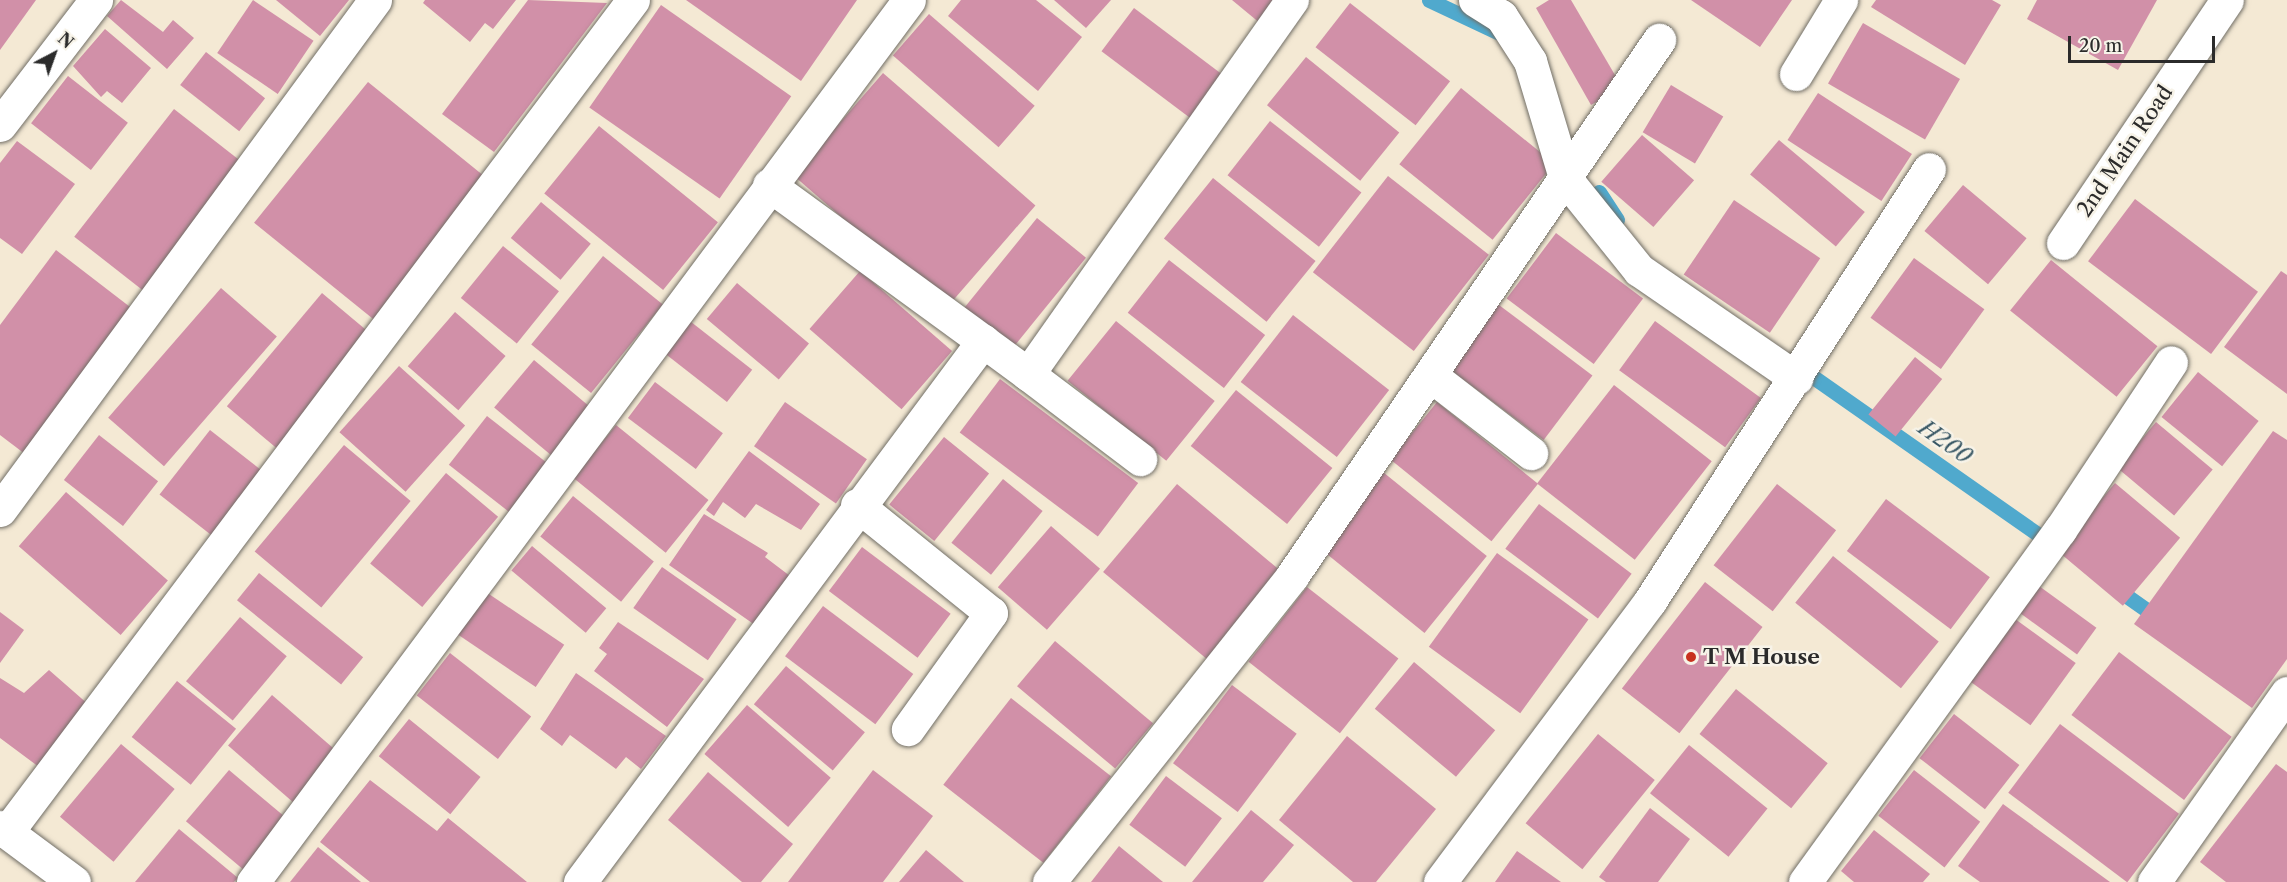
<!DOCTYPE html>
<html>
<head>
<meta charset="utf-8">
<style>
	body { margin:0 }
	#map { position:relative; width:2287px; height:882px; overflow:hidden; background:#f4e9d4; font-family:"Libre Caslon Text",serif }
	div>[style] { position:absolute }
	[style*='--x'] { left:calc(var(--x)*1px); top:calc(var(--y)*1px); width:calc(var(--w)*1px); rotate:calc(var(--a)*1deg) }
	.stream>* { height:15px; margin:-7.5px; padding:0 7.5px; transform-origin:7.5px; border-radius:7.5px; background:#50a9cd }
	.building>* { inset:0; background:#d190a8; transform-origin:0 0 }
	.roads { filter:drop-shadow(0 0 2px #716e66) drop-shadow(0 0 2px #716e66) }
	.minor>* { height:33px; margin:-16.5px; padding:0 16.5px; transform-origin:16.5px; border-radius:16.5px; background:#fff }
	.dots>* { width:16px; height:16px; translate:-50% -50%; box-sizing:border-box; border:3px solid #f7f3e8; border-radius:50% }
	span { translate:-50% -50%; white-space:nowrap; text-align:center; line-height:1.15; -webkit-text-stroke:5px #f7f3e8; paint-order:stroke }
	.street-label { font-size:21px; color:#2b2b2b }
	.poi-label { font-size:21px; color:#2b2b2b; font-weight:700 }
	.left { translate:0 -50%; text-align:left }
	.water-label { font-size:22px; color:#385764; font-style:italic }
	.north { position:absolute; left:24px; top:24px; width:60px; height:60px; -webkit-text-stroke:4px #f7f3e8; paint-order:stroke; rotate:41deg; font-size:16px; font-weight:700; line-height:24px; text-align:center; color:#2b2b2b }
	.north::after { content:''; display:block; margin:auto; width:21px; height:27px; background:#2b2b2b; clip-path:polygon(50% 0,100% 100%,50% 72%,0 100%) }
	.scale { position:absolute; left:2068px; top:36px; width:147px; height:27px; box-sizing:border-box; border:3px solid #2b2b2b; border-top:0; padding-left:8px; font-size:18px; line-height:21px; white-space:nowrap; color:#2b2b2b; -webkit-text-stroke:4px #f7f3e8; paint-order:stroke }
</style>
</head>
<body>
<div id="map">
	<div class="stream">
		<div style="--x:1429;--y:0;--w:77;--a:25.2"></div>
		<div style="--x:1599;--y:192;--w:33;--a:57"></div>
		<div style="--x:1799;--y:367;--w:309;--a:35"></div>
		<div style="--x:2114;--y:587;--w:57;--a:35.1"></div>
	</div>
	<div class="building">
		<div style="clip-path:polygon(0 0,36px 0,0 50px)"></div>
		<div style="clip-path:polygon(121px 0,163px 32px,173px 20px,194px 38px,167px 69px,107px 16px)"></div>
		<div style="left:253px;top:0;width:73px;height:64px;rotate:34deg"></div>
		<div style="clip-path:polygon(276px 0,349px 0,320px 36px)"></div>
		<div style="clip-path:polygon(425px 0,516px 0,493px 29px,485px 23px,470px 42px,423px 3px)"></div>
		<div style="clip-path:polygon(528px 0,607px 3px,494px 152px,442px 114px)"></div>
		<div style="clip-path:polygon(686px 0,857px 0,801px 81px)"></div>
		<div style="clip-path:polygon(961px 0,1036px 0,1082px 37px,1038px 91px,948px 16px)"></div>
		<div style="clip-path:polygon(1054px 0,1111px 0,1086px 28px)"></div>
		<div style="clip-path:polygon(1232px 0,1280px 0,1261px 24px)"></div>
		<div style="clip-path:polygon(1549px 0,1571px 0,1622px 87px,1591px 105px,1536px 8px)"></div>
		<div style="clip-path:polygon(1691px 0,1792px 0,1760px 47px)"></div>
		<div style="clip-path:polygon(1876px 0,1992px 0,2001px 5px,1965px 65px,1871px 7px)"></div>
		<div style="clip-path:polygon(2037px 0,2157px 0,2118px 70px,2027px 19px)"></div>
		<div style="left:1350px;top:3px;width:127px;height:56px;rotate:38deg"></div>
		<div style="left:661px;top:5px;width:159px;height:125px;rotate:35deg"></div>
		<div style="left:1134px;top:8px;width:111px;height:54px;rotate:37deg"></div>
		<div style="left:929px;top:14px;width:140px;height:55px;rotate:41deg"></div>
		<div style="left:1863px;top:23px;width:112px;height:70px;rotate:30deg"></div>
		<div style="clip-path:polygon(105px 29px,151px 68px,122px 103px,107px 91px,101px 97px,73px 66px)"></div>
		<div style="left:206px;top:52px;width:75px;height:42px;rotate:38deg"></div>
		<div style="left:1306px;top:57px;width:120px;height:62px;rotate:39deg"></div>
		<div style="left:883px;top:73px;width:202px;height:136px;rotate:41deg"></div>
		<div style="left:68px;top:76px;width:76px;height:60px;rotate:38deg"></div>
		<div style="left:368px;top:82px;width:154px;height:181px;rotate:39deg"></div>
		<div style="left:1671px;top:85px;width:61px;height:55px;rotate:31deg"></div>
		<div style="left:1461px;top:88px;width:120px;height:98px;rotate:39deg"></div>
		<div style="left:1818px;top:93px;width:112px;height:56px;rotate:33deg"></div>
		<div style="left:174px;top:109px;width:95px;height:162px;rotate:38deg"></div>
		<div style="left:1270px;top:121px;width:116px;height:69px;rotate:38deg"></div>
		<div style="left:599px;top:126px;width:153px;height:87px;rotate:39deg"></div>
		<div style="left:1642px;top:135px;width:69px;height:62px;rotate:41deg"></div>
		<div style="left:1779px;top:140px;width:112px;height:45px;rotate:40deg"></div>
		<div style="clip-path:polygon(17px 141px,75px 184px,22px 254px,0 238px,0 163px)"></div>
		<div style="left:1388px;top:176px;width:128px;height:122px;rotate:38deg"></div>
		<div style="left:1213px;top:178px;width:132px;height:78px;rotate:39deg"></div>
		<div style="left:1963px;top:185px;width:83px;height:60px;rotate:40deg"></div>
		<div style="left:2135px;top:199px;width:154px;height:78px;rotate:37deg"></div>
		<div style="left:1734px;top:200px;width:104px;height:90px;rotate:34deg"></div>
		<div style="left:541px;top:202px;width:65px;height:47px;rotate:40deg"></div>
		<div style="left:1037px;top:218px;width:63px;height:118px;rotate:39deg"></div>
		<div style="left:1556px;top:233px;width:109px;height:82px;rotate:37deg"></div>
		<div style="left:503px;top:246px;width:72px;height:67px;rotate:39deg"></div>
		<div style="clip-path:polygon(56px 250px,134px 310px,25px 454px,0 435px,0 325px)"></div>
		<div style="left:603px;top:256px;width:77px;height:114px;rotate:39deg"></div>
		<div style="left:1914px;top:258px;width:87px;height:74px;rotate:36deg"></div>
		<div style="left:1169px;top:260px;width:122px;height:67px;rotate:38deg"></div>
		<div style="left:2051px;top:260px;width:137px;height:65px;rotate:39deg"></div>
		<div style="left:860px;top:271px;width:122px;height:77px;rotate:41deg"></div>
		<div style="clip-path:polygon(2281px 271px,2287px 275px,2287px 394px,2224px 347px)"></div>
		<div style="left:737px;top:283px;width:94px;height:47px;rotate:40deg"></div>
		<div style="left:221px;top:288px;width:74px;height:172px;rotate:41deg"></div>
		<div style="left:322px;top:293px;width:67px;height:148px;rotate:40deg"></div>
		<div style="left:1495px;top:302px;width:122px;height:81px;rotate:37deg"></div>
		<div style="left:455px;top:312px;width:67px;height:72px;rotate:41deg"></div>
		<div style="left:1293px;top:315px;width:122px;height:85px;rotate:38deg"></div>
		<div style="left:686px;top:318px;width:84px;height:41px;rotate:38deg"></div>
		<div style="left:1116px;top:321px;width:127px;height:77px;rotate:39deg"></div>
		<div style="left:1655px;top:321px;width:131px;height:61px;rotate:36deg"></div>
		<div style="left:1915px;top:357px;width:35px;height:74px;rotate:39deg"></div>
		<div style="left:534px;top:360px;width:83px;height:62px;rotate:40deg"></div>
		<div style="left:399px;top:366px;width:89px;height:89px;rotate:42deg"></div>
		<div style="left:2198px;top:372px;width:78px;height:58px;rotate:39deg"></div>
		<div style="left:1000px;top:379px;width:173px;height:67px;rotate:37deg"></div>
		<div style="left:655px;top:382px;width:85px;height:45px;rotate:37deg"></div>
		<div style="left:1614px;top:385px;width:124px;height:125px;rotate:38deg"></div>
		<div style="left:1236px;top:390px;width:124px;height:72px;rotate:39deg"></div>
		<div style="left:785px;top:402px;width:100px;height:54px;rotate:35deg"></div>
		<div style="left:1437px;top:402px;width:130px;height:74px;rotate:39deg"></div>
		<div style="left:487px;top:416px;width:84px;height:62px;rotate:38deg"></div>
		<div style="left:2156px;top:422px;width:74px;height:60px;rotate:40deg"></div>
		<div style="left:616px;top:425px;width:119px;height:68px;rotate:39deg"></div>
		<div style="left:210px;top:430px;width:66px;height:82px;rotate:38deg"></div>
		<div style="clip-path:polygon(2273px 431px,2287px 440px,2287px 659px,2252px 708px,2134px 624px)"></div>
		<div style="left:99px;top:435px;width:75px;height:57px;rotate:38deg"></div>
		<div style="left:944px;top:437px;width:58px;height:87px;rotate:39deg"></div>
		<div style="left:344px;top:445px;width:87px;height:139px;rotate:40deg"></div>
		<div style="clip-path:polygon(749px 451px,820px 504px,801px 530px,756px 504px,745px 518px,723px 502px,714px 516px,706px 510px)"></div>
		<div style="left:1378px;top:468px;width:140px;height:99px;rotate:39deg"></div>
		<div style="left:446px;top:473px;width:68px;height:118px;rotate:40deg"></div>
		<div style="left:1003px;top:479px;width:51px;height:82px;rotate:39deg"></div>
		<div style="left:2115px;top:483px;width:85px;height:89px;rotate:40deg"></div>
		<div style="left:1177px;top:484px;width:135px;height:115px;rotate:40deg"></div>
		<div style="left:1777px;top:484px;width:75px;height:103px;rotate:38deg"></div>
		<div style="left:66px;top:492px;width:135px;height:72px;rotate:41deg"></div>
		<div style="left:573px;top:496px;width:104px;height:52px;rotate:39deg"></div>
		<div style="left:1886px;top:499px;width:130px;height:65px;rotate:37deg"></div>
		<div style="left:1539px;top:504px;width:116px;height:56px;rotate:37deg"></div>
		<div style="clip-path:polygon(704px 514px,768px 553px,765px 557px,790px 576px,755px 625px,669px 565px)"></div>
		<div style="left:1051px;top:526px;width:65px;height:81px;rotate:41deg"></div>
		<div style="left:532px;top:546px;width:97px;height:32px;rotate:40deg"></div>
		<div style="left:862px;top:547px;width:111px;height:55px;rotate:37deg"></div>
		<div style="left:1497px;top:553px;width:113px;height:116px;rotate:36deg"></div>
		<div style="left:1833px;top:556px;width:136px;height:60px;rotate:39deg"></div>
		<div style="left:662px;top:567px;width:91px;height:50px;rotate:35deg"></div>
		<div style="left:259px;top:573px;width:134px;height:35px;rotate:39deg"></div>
		<div style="left:1705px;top:582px;width:73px;height:135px;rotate:38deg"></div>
		<div style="left:2039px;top:586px;width:71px;height:33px;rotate:36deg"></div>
		<div style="left:1307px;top:587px;width:116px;height:95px;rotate:38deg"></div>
		<div style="left:483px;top:590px;width:98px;height:51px;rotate:34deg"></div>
		<div style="left:823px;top:606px;width:113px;height:63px;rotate:37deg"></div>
		<div style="clip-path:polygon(0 612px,24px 630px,0 663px)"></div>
		<div style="left:2011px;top:616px;width:80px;height:77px;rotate:36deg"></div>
		<div style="left:240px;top:617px;width:61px;height:84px;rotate:40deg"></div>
		<div style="clip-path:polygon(618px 622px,704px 679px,667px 727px,594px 671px,607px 654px,599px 648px)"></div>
		<div style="left:1055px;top:641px;width:128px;height:59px;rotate:40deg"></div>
		<div style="left:2119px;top:652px;width:141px;height:79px;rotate:37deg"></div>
		<div style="left:450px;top:653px;width:103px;height:54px;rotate:38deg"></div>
		<div style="left:1414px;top:662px;width:106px;height:61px;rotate:40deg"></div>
		<div style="left:786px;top:666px;width:103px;height:50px;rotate:40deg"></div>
		<div style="clip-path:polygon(49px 670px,89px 705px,39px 767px,0 738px,0 678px,24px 693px)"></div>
		<div style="clip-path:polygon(576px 673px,666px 736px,641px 769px,626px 757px,616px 769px,570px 735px,562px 746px,540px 729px)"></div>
		<div style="left:177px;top:681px;width:76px;height:72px;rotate:39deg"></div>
		<div style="left:1232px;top:685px;width:81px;height:98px;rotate:37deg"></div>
		<div style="left:1736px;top:689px;width:118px;height:58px;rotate:39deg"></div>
		<div style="left:272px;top:695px;width:87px;height:67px;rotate:41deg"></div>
		<div style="left:1011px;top:698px;width:127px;height:110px;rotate:38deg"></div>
		<div style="left:747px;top:705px;width:111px;height:65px;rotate:41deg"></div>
		<div style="left:1954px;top:714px;width:83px;height:56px;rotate:38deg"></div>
		<div style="left:409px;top:719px;width:92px;height:48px;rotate:39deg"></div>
		<div style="left:2060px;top:724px;width:149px;height:86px;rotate:37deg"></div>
		<div style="left:1598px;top:734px;width:73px;height:115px;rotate:39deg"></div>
		<div style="clip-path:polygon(1347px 736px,1436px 809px,1376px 882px,1353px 882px,1279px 820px)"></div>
		<div style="left:121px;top:744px;width:70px;height:95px;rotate:40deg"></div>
		<div style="left:1689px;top:745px;width:101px;height:62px;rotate:39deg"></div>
		<div style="clip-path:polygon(2276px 764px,2287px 772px,2287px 882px,2226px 882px,2200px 862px)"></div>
		<div style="left:229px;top:770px;width:76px;height:67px;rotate:40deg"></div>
		<div style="clip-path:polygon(873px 770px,933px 816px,883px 882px,788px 882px)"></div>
		<div style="left:1914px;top:770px;width:84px;height:58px;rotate:38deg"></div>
		<div style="clip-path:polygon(708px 772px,793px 844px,761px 882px,742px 882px,668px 820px)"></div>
		<div style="left:1166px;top:776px;width:70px;height:61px;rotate:37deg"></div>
		<div style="clip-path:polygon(370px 780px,437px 831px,448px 818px,527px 882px,370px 882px,320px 842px)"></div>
		<div style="clip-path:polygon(2003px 804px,2110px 882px,1980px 882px,1958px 866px)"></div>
		<div style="clip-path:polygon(1650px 808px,1690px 839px,1658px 882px,1606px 882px,1599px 877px)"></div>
		<div style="clip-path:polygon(1251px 810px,1294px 845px,1263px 882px,1192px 882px)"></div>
		<div style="clip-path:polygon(179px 829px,238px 878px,234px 882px,135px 882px)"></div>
		<div style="clip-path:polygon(1874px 830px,1930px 874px,1923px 882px,1854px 882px,1841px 871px)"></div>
		<div style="clip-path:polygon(1119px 846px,1163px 882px,1091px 882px)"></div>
		<div style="clip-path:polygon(318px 847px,361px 882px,290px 882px)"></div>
		<div style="clip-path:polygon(926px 850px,964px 882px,899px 882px)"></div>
		<div style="clip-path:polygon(1517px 851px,1561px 882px,1495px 882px)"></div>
	</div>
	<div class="roads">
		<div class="minor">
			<div style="--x:1475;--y:0;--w:31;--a:32"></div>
			<div style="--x:1501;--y:16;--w:54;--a:57.2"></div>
			<div style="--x:1530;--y:61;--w:122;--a:73.3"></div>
			<div style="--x:1565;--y:178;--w:118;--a:51.2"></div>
			<div style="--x:1639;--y:270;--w:191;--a:34.5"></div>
			<div style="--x:1796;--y:74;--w:87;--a:-58.7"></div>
			<div style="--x:0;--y:125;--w:158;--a:-52.5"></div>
			<div style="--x:769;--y:185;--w:265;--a:36.1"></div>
			<div style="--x:2063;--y:243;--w:293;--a:-56"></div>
			<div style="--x:1028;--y:374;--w:141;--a:37.2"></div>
			<div style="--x:1430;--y:375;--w:128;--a:37.7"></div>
			<div style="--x:857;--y:505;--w:172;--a:38.9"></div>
			<div style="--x:991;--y:613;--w:143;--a:125.6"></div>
			<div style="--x:0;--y:510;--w:633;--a:-53.67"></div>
			<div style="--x:0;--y:827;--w:92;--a:36.6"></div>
			<div style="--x:7;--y:832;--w:1041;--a:-53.04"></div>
			<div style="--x:253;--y:882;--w:1099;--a:-53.36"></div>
			<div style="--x:580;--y:882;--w:675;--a:-53.32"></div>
			<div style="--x:983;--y:341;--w:56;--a:36.3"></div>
			<div style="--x:1028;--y:374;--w:458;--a:-54.8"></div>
			<div style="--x:1049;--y:882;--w:391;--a:-51.5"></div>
			<div style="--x:1292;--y:576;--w:650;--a:-55.6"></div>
			<div style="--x:1440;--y:882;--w:351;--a:-53.2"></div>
			<div style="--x:1650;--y:601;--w:514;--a:-57.14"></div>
			<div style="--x:1805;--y:882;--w:435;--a:-54.1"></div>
			<div style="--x:2060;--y:530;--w:201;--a:-56.5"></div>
			<div style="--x:2154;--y:882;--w:231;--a:-54.9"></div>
		</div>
	</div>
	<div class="dots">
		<div style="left:1691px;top:657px;background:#c8321e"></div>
	</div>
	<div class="street-label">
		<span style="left:2125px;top:151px;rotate:-56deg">2nd Main Road</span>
	</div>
	<div class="poi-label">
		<span class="left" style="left:1703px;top:657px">T M House</span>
	</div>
	<div class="water-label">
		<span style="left:1945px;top:442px;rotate:35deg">H200</span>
	</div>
	<div class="north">N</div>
	<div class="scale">20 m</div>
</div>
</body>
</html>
